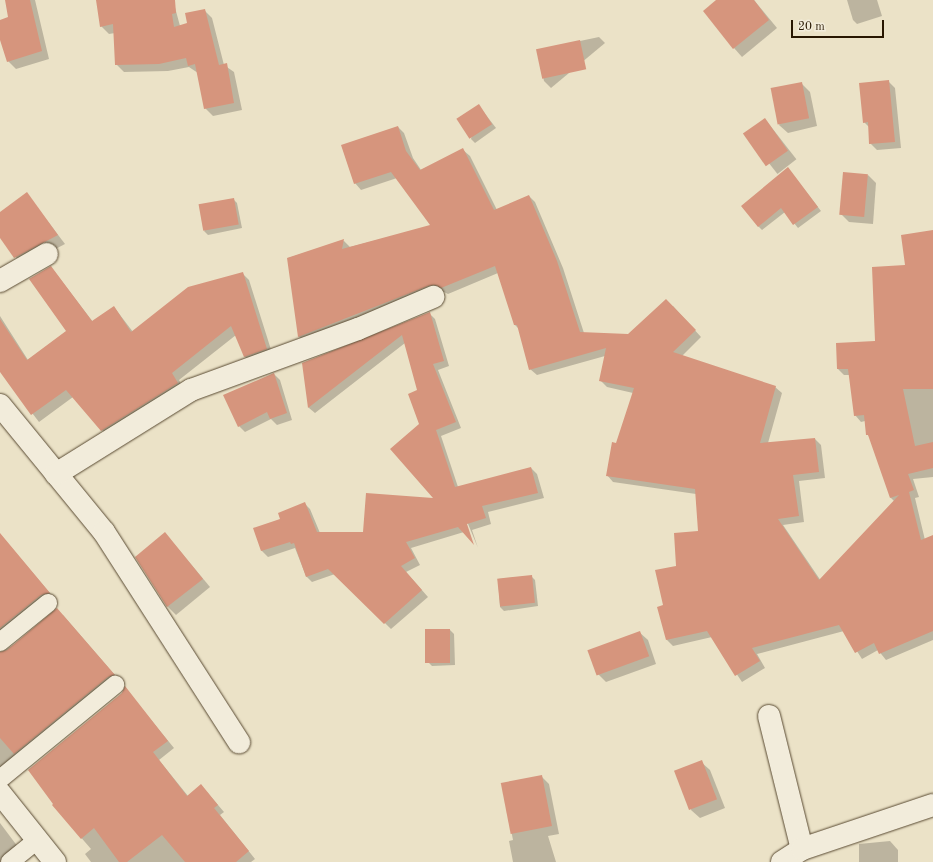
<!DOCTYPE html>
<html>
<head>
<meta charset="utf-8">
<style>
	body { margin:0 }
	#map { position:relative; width:933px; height:862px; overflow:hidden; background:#ebe2c7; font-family:"Old Standard TT",serif }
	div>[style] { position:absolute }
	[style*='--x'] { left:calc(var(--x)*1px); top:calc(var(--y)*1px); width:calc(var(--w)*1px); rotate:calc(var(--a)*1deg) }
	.shadow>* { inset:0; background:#0003; transform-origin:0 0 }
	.building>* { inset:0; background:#d6957d; transform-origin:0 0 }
	.roads { filter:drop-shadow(0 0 1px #594a32) drop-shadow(0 0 1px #594a32) }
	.lane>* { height:18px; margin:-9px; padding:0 9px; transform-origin:9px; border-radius:9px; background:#f2ecdb }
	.street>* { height:22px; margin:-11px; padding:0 11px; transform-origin:11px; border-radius:11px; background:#f2ecdb }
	span { translate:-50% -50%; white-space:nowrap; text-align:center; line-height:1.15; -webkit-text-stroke:3px #f2ecdb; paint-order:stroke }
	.scale { position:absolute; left:791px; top:20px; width:93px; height:18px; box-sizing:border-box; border:2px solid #281701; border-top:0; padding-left:5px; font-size:12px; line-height:14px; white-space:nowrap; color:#281701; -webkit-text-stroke:3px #f2ecdb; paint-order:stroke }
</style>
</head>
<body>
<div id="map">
	<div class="shadow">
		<div style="clip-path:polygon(6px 0,35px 0,49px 59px,16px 69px,8px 61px,0 37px,0 21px,9px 18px)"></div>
		<div style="clip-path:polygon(97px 0,173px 0,180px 26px,189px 24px,204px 10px,212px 18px,224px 65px,234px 72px,242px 110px,213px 116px,205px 108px,198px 73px,189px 67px,168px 71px,124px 72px,116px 64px,115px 33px,109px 34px,101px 26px)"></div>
		<div style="clip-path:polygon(718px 0,754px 0,777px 28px,742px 57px,734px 48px)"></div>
		<div style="clip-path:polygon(847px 0,877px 0,882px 16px,857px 24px,853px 20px)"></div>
		<div style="clip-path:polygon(599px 37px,605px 43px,551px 88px,544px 81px,537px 50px)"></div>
		<div style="clip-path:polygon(888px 81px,895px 88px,901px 148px,877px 150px,870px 143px,869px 127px,864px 122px)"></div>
		<div style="clip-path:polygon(801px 83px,810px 92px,817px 126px,788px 133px,779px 125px)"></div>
		<div style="clip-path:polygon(479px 106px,496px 128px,475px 143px,471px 139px)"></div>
		<div style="left:765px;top:119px;width:51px;height:24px;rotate:52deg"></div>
		<div style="clip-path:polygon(398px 127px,404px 133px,413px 158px,421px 170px,463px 150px,470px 156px,497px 210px,529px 196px,535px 202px,563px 268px,584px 333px,629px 335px,673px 306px,701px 337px,682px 356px,775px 387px,782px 393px,768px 443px,815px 439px,821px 445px,825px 478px,799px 481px,804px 522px,783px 525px,821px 581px,895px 502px,891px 498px,871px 438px,867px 434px,865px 421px,861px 422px,855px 415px,850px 375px,844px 375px,838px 369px,837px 344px,876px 342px,906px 266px,933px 231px,933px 477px,913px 479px,919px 497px,915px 498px,925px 540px,933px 543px,933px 640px,886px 660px,878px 650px,862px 659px,844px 631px,757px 654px,765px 668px,742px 682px,712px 637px,673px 646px,667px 640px,664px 606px,677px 566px,699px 532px,696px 494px,613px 482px,607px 475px,633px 393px,607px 387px,600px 380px,605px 356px,537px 375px,530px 369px,519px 329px,515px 325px,498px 273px,448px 294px,442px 291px,435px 291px,306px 343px,299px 337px,288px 258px,344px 241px,350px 247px,432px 226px,397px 178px,361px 190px,355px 183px)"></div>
		<div style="clip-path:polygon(788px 168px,821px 211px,798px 228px,785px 212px,762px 230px,758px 226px)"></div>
		<div style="clip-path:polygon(868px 175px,876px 183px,873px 224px,849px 222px,841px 214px)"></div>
		<div style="clip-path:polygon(27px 194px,65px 244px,23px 266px,0 237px,0 213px)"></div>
		<div style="clip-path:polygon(233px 199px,237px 203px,242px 228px,208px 235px,204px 231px)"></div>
		<div style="clip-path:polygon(51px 267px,93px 322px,114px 307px,133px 332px,242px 273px,249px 280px,273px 356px,252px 364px,245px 357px,236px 335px,179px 380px,185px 391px,109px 438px,73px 397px,39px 422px,0 371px,0 316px,28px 360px,67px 331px)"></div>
		<div style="clip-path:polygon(429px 313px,435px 319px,449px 366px,438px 370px,461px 428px,441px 436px,458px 487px,531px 468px,537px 474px,544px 498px,488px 512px,491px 524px,472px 530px,478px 548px,466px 519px,464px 532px,411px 548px,420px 565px,406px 572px,428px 597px,391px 629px,335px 574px,312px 582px,306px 576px,295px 548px,268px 557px,262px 551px,254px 529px,282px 519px,304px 503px,310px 509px,320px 533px,364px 533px,435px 499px,420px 424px,418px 390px,405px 343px,315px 413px,309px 408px,303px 363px)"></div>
		<div style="clip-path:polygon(274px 374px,280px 380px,292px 420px,277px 425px,271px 419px,245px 432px,239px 426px)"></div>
		<div style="clip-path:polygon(165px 533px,210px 587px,176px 615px,168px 607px,136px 557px)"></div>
		<div style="clip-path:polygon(0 534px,55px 599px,0 640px)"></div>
		<div style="clip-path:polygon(531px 576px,535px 580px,538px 606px,504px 611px,500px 607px,498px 579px)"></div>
		<div style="clip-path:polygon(63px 615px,120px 681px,0 771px,0 653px)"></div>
		<div style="clip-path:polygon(450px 630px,454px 634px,455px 665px,432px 666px,428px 662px)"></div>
		<div style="clip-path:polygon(639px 632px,648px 640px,656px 664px,606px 682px,598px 674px)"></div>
		<div style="clip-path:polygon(125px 688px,174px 748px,159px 760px,188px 796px,207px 792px,224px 812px,220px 815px,255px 859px,251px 862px,91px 862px,85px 854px,91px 849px,53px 805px)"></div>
		<div style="clip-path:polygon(701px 762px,710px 770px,725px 808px,700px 818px,691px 810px)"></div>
		<div style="clip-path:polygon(542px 777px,549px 784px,559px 834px,548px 836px,556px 862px,513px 862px,509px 841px,513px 840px,502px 784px)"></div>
		<div style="clip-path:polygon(0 823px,21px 851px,9px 862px,0 862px)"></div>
		<div style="clip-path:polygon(890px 841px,898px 850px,898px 862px,859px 862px,859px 844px)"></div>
	</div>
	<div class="building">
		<div style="clip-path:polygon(5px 0,30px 0,42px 51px,7px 62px,0 40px,0 20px,8px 17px)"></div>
		<div style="clip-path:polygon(96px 0,175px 0,176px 13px,172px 14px,174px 27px,187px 23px,185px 13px,205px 9px,219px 65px,227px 63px,234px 103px,204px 109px,195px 64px,188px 66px,186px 58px,159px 64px,115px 65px,113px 24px,100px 27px)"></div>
		<div style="clip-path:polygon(716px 0,754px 0,769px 20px,733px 49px,703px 11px)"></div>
		<div style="left:580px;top:40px;width:30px;height:45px;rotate:78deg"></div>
		<div style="clip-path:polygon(889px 80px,895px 142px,869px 144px,868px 122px,863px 123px,859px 83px)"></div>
		<div style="left:802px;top:82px;width:37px;height:32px;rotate:79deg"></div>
		<div style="left:479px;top:104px;width:24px;height:27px;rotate:57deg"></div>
		<div style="left:765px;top:118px;width:40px;height:27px;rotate:55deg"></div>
		<div style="clip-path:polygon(398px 126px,406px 151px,420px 170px,463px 148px,494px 210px,529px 195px,557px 261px,580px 332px,628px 334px,666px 299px,696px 330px,673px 352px,776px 386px,760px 443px,815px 438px,819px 472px,793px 475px,799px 516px,778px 519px,819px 580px,899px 495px,890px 498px,868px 435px,866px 435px,864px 415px,854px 416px,848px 369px,837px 369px,836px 343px,875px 341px,872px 267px,905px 265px,901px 235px,933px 230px,933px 389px,903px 389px,915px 446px,933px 442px,933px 468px,908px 474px,914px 490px,909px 492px,921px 540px,933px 535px,933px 631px,879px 654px,874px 643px,855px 653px,839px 625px,752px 648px,760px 661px,735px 676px,707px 631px,666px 640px,657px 607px,663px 605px,655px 570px,676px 566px,674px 533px,698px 531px,695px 489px,606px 476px,612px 442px,616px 443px,634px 388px,599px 381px,606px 348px,529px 370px,517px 325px,514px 325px,495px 266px,441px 288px,435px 285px,428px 286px,298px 337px,287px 258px,344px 239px,342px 249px,430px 225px,391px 172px,354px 184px,341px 145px)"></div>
		<div style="clip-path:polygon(788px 167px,818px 207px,793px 225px,781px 208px,758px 227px,741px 206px)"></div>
		<div style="left:843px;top:172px;width:25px;height:43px;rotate:5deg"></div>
		<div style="clip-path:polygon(27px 192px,58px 235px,14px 258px,0 238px,0 212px)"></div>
		<div style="left:234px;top:198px;width:27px;height:36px;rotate:80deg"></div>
		<div style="clip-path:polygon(51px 266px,92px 321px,114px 306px,131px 332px,188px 287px,243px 272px,267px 349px,244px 357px,231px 326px,172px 373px,178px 383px,101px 431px,66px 390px,31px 415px,0 372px,0 319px,27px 360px,66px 331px,29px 279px)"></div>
		<div style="clip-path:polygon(430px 312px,444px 361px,433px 364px,456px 422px,436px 430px,455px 487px,531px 467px,538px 493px,482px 506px,486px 518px,467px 524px,474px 545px,458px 527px,406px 542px,415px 558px,401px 566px,422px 590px,384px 624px,328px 569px,306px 577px,294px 543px,291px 544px,290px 542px,261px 551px,253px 528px,280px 519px,278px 513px,305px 502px,317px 532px,363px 532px,366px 493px,433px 498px,390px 449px,419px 424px,408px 394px,417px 390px,402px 335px,308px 408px,302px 363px)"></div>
		<div style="clip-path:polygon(274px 373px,287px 413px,270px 419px,267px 412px,238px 427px,223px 395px)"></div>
		<div style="clip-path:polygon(165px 532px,203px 579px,167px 607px,135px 557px)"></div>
		<div style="clip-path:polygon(0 533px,50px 593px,41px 595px,0 628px)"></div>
		<div style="left:532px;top:575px;width:28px;height:35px;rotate:84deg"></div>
		<div style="clip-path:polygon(57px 608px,115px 675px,108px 677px,14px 754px,0 738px,0 652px,7px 650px)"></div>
		<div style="left:425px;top:629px;width:25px;height:34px"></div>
		<div style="left:640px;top:631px;width:27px;height:56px;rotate:70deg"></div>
		<div style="clip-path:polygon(125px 686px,168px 741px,153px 752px,187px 796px,201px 784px,218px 805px,214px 808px,249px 851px,236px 862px,185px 862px,162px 835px,127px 862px,119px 862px,94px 828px,81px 839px,52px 805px,53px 804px,28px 770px,122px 693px)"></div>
		<div style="left:702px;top:760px;width:42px;height:30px;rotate:69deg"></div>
		<div style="left:542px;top:775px;width:52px;height:42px;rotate:79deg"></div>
	</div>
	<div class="roads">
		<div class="lane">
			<div style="--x:0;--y:642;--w:62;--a:-39.1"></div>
			<div style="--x:0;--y:779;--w:149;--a:-39.3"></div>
			<div style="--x:10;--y:862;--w:35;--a:-39"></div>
		</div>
		<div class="street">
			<div style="--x:0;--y:281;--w:54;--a:-29.9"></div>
			<div style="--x:0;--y:405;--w:164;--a:50.7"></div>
			<div style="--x:104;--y:532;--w:250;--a:57.3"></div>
			<div style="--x:56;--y:474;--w:159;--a:-31.9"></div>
			<div style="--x:191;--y:390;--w:178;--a:-20.1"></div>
			<div style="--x:358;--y:329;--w:82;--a:-23.1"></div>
			<div style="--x:769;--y:716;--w:137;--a:76.1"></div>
			<div style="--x:0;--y:793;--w:88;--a:51.4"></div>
			<div style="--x:782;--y:862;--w:24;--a:-33"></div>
			<div style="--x:802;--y:849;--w:138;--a:-18.6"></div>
		</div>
	</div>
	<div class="scale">20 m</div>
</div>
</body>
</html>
